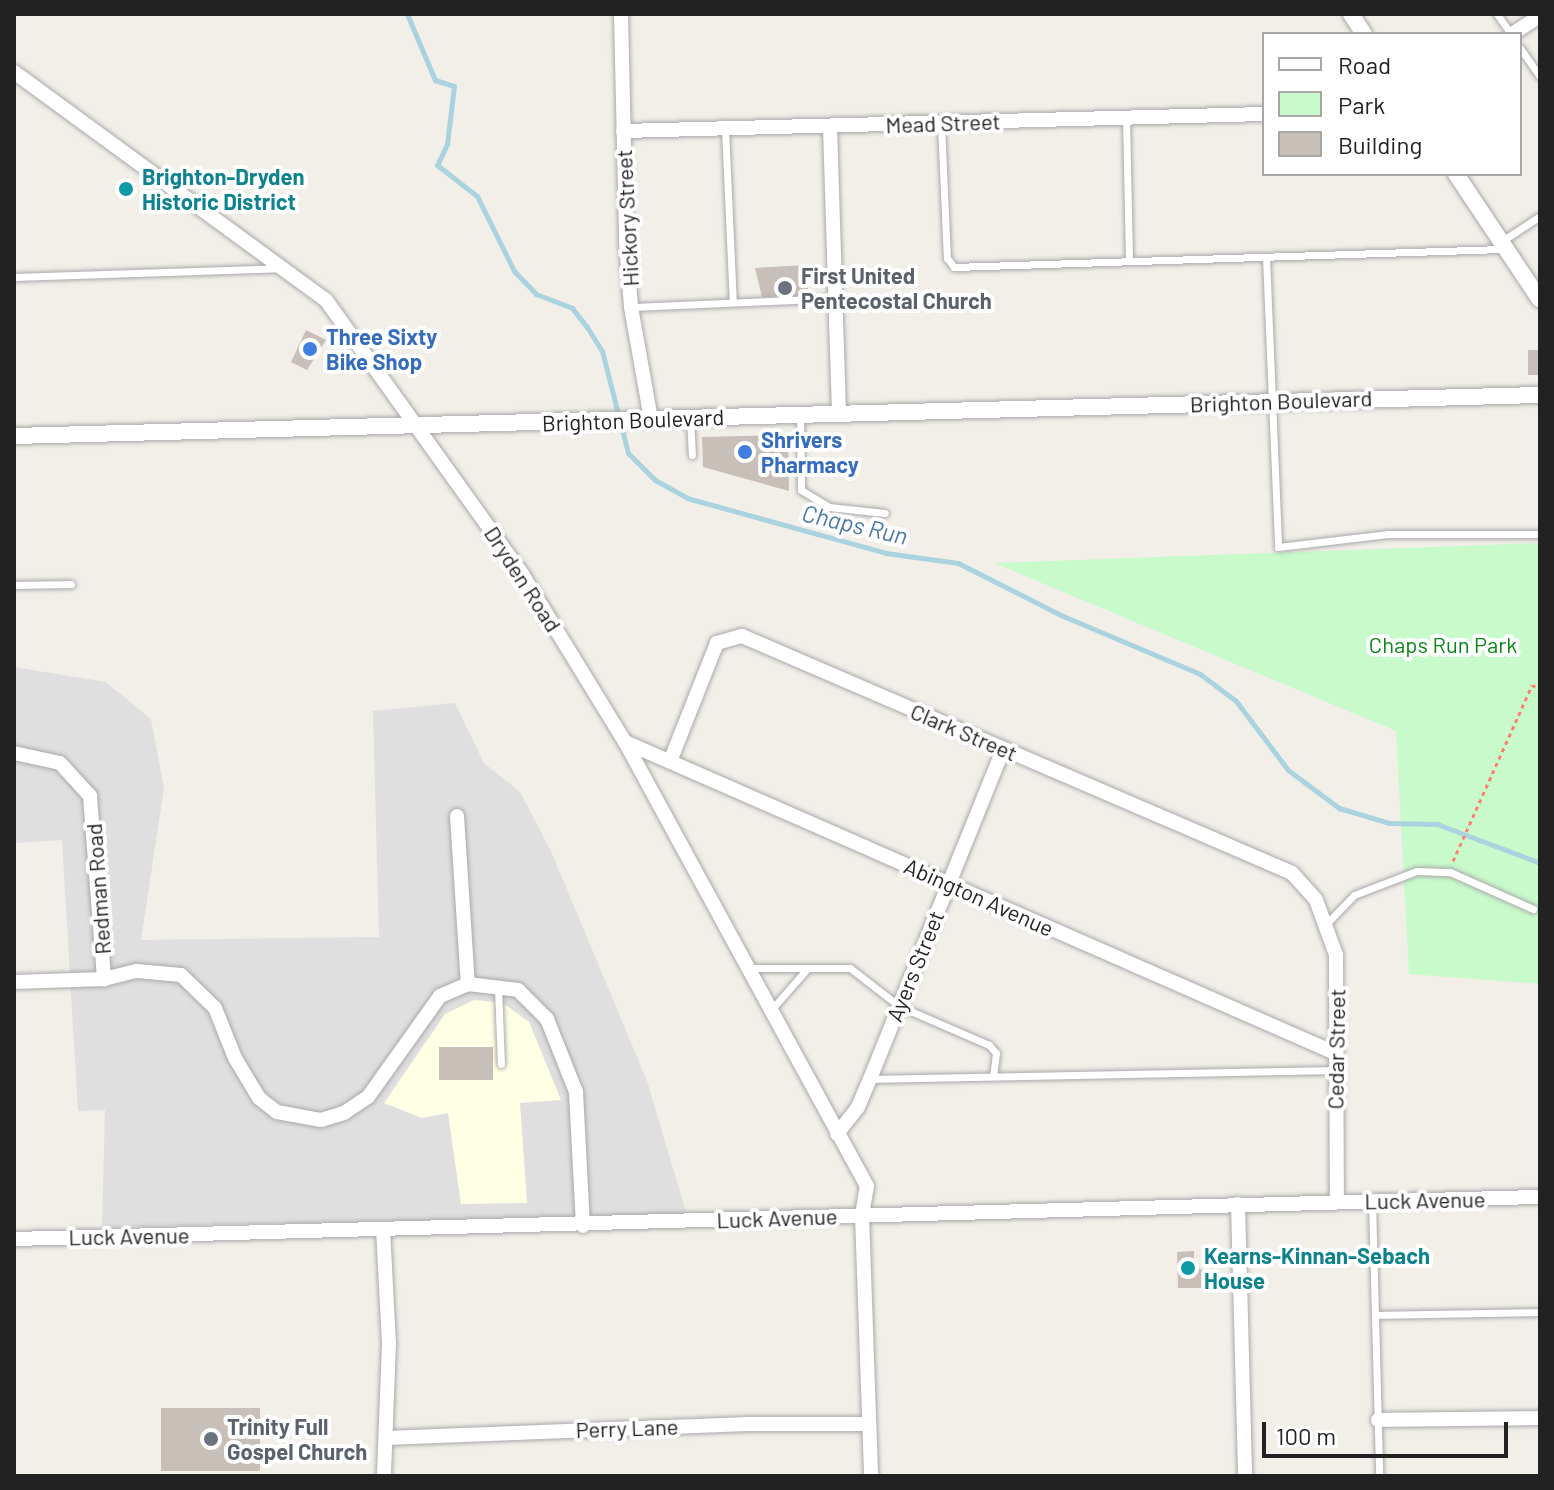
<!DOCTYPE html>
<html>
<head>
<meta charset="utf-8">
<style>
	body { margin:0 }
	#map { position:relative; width:1554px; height:1490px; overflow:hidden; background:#f2efe9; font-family:Barlow,sans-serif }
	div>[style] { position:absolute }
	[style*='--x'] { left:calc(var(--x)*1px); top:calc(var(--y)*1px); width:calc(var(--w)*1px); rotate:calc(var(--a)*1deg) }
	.residential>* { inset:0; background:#e0dfdf }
	.education>* { inset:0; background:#ffffe5 }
	.park>* { inset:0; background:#c8facc }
	.stream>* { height:5px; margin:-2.5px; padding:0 2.5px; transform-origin:2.5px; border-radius:2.5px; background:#aad3df }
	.building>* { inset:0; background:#c7bfb8; transform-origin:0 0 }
	.path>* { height:3px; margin-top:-1.5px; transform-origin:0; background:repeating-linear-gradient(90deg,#fa8072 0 4px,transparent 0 8px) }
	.roads { filter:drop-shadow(0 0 2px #a9a9a9) drop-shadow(0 0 2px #a9a9a9) }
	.service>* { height:7px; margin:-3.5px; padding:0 3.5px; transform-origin:3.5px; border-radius:3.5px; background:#fff }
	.minor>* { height:14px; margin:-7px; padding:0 7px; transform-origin:7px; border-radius:7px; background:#fff }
	.tertiary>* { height:16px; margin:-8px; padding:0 8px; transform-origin:8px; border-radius:8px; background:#fff }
	.dots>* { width:22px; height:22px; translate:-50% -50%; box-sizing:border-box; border:4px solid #fff; border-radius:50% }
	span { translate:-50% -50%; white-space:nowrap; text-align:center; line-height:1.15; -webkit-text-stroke:8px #fff; paint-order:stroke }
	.street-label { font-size:22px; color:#222 }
	.culture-label { font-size:22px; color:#0d838f; font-weight:700 }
	.left { translate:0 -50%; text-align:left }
	.worship-label { font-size:22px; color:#5b616d; font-weight:700 }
	.shop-label { font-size:22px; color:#366cbe; font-weight:700 }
	.park-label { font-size:22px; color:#0c8416 }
	.water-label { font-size:24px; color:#4a7aab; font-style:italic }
	.frame { position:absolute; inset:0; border:16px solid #222; pointer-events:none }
	.legend { position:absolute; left:1262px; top:32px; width:260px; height:144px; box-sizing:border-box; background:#fff; border:2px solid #a7a7a7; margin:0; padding:10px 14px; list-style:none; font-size:24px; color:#222 }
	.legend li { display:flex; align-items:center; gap:16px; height:40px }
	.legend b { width:40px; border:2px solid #a7a7a7 }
	.scale { position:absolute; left:1262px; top:1422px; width:246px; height:36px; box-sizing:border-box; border:4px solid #222; border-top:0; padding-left:10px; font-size:24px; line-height:28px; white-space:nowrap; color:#222; -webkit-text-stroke:6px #fff; paint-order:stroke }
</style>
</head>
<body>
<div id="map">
	<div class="residential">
		<div style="clip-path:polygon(14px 667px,106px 682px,151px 719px,164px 788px,141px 940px,379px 937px,373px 711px,455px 703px,484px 763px,520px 792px,551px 851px,647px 1081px,687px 1215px,102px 1227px,105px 1110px,78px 1111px,62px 840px,14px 843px)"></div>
	</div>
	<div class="education">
		<div style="clip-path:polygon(474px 1000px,503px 1003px,529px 1022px,561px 1100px,520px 1103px,527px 1203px,461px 1204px,448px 1113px,422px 1118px,384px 1103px,445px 1014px)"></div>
	</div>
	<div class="park">
		<div style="clip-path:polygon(1540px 543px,1540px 984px,1409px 974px,1396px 731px,994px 563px)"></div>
	</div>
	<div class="stream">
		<div style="--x:407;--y:14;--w:72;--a:67"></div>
		<div style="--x:435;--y:80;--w:20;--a:18"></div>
		<div style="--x:454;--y:86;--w:58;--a:96.9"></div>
		<div style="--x:447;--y:144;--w:23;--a:115"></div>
		<div style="--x:437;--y:165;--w:51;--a:37.8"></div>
		<div style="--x:477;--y:196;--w:84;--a:63.7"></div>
		<div style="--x:514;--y:271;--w:32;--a:46"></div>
		<div style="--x:536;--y:294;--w:39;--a:21"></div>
		<div style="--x:572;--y:308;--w:24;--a:52"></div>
		<div style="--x:587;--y:327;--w:28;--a:58"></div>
		<div style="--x:602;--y:351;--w:105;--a:75.7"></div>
		<div style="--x:628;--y:453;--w:38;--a:45"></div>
		<div style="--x:655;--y:480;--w:37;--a:29"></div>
		<div style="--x:687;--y:498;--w:67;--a:15.5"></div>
		<div style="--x:752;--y:516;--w:139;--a:15.4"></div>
		<div style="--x:886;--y:553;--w:73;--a:7.9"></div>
		<div style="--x:958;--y:563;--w:118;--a:26.8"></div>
		<div style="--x:1063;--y:616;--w:149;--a:22.9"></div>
		<div style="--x:1200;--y:674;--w:45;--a:36.9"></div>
		<div style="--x:1236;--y:701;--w:86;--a:53"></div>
		<div style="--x:1288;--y:770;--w:64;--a:36.7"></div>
		<div style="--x:1339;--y:808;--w:52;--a:16.7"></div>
		<div style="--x:1389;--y:823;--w:48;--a:1.2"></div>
		<div style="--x:1437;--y:824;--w:110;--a:20.7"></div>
	</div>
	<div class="building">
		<div style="clip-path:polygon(808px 265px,808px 296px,762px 297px,755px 268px)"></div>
		<div style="clip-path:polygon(306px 330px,326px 340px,307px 370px,291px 362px)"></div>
		<div style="left:1528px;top:350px;width:12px;height:25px"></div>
		<div style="clip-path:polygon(788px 435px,789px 491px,703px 467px,702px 437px)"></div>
		<div style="left:493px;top:1047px;width:33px;height:54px;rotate:90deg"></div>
		<div style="clip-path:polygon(1194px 1251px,1194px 1266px,1205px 1271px,1206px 1288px,1178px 1288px,1177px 1252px)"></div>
		<div style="left:161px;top:1408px;width:99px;height:63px"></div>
	</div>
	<div class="path">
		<div style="--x:1453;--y:861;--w:193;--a:-65.8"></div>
		<div style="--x:1532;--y:685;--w:9;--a:27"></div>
	</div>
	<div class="roads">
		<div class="service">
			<div style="--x:1497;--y:14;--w:24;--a:55"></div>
			<div style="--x:1520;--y:48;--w:35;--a:55"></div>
			<div style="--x:1126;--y:117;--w:144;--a:88.8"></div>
			<div style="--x:941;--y:123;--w:135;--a:87.5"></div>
			<div style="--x:947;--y:258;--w:11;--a:52"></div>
			<div style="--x:954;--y:267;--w:549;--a:-1.88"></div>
			<div style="--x:725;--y:129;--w:173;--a:87.4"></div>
			<div style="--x:1502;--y:241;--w:45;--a:-33.3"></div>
			<div style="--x:1266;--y:257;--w:290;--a:87.6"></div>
			<div style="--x:1278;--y:547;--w:111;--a:-6.7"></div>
			<div style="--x:1388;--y:534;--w:152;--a:0"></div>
			<div style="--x:14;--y:277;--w:266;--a:-1.9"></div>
			<div style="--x:631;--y:307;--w:204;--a:-2.5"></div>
			<div style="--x:800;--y:415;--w:75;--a:89.2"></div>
			<div style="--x:801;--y:490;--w:33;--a:31"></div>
			<div style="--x:829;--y:507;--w:56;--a:6.1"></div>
			<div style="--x:690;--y:418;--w:37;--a:87"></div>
			<div style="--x:14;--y:585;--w:57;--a:-1"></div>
			<div style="--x:1328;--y:922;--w:37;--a:-46"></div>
			<div style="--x:1354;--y:895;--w:67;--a:-20.9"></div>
			<div style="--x:1417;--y:871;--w:33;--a:2"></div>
			<div style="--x:1450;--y:872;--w:91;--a:24"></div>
			<div style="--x:749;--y:968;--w:101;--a:0"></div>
			<div style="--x:850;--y:968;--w:62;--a:37.8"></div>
			<div style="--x:899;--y:1006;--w:98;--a:23.4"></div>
			<div style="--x:989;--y:1045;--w:11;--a:49"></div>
			<div style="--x:996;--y:1053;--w:23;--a:97"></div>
			<div style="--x:498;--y:987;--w:77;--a:87.8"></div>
			<div style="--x:771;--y:1010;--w:53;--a:-48.8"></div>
			<div style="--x:871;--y:1079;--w:462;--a:-1.1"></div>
			<div style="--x:1372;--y:1201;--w:275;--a:88.5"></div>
			<div style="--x:1375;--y:1315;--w:165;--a:-1"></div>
		</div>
		<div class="minor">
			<div style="--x:621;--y:14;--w:228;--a:88.7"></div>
			<div style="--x:626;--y:242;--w:65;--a:85.6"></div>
			<div style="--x:631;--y:307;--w:114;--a:79.9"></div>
			<div style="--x:1512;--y:34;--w:33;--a:-33"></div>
			<div style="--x:14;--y:72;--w:386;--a:36.2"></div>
			<div style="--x:326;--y:300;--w:337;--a:54.4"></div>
			<div style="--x:522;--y:574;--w:197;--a:58.5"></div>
			<div style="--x:625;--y:742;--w:506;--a:61.41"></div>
			<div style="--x:867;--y:1186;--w:29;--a:100"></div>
			<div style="--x:862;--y:1215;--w:261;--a:88"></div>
			<div style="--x:830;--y:127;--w:287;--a:88.2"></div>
			<div style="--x:623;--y:131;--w:641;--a:-1.52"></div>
			<div style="--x:625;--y:742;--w:773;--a:23.65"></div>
			<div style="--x:14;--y:753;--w:47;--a:12.3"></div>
			<div style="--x:60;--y:763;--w:45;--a:47.7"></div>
			<div style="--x:90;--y:796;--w:184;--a:85.6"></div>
			<div style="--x:671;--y:759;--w:125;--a:-68.4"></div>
			<div style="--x:717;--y:643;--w:26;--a:-16"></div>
			<div style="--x:742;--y:636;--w:599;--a:23.31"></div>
			<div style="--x:1292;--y:873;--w:36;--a:48"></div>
			<div style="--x:1316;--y:900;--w:59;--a:70"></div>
			<div style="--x:1336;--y:955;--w:247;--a:89.8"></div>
			<div style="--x:457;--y:816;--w:168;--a:86.3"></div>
			<div style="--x:14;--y:982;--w:90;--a:-1.9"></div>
			<div style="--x:104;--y:979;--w:34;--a:-14"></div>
			<div style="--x:137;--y:971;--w:44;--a:5.2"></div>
			<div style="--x:181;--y:975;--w:47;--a:44.1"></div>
			<div style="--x:215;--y:1008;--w:54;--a:68.2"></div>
			<div style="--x:235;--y:1058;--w:47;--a:59"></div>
			<div style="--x:259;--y:1098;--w:23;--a:38"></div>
			<div style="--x:277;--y:1112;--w:45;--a:10.3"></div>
			<div style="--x:321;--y:1120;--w:24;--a:-17"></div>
			<div style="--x:344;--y:1113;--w:29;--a:-34"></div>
			<div style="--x:368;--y:1097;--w:124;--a:-54.5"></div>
			<div style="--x:440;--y:996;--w:30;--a:-23"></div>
			<div style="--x:468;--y:984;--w:50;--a:6.8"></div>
			<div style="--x:518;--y:990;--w:41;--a:45"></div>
			<div style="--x:547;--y:1019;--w:79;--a:68.3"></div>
			<div style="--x:576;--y:1092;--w:134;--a:87"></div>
			<div style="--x:837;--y:1134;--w:34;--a:-52"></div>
			<div style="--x:858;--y:1107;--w:30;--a:-67"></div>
			<div style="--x:870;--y:1079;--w:356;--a:-68"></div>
			<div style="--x:1238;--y:1204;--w:272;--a:88.5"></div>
			<div style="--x:383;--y:1229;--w:114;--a:87"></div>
			<div style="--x:389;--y:1343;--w:133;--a:92.2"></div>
			<div style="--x:14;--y:1239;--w:1527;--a:-1.58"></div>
			<div style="--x:1378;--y:1420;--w:162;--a:-0.7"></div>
			<div style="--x:386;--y:1438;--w:362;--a:-2.2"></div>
			<div style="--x:748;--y:1424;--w:121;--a:0"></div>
		</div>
		<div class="tertiary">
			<div style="--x:1351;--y:14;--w:24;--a:57"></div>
			<div style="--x:1456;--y:174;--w:151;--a:56.3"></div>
			<div style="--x:14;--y:436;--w:1527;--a:-1.54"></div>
		</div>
	</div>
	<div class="dots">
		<div style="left:126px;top:189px;background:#0f9aa8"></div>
		<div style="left:785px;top:288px;background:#6b7280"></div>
		<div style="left:310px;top:349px;background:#3f7fe0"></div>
		<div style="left:745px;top:452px;background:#3f7fe0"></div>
		<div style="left:1188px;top:1268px;background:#0f9aa8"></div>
		<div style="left:211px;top:1439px;background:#6b7280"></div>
	</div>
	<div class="street-label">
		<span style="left:943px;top:123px;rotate:-2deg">Mead Street</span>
		<span style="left:627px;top:218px;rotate:-93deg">Hickory Street</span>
		<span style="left:1281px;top:401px;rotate:-2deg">Brighton Boulevard</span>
		<span style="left:633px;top:420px;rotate:-2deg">Brighton Boulevard</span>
		<span style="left:523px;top:579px;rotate:57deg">Dryden Road</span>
		<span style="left:964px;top:732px;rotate:23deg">Clark Street</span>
		<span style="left:98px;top:889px;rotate:-94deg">Redman Road</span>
		<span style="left:979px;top:897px;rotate:24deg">Abington Avenue</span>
		<span style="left:915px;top:966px;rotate:-68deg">Ayers Street</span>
		<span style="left:1336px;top:1049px;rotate:-89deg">Cedar Street</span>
		<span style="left:1425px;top:1200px;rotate:-1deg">Luck Avenue</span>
		<span style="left:777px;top:1218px;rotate:-2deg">Luck Avenue</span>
		<span style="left:129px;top:1236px;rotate:-1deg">Luck Avenue</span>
		<span style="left:627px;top:1428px;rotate:-2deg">Perry Lane</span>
	</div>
	<div class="culture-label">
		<span class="left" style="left:142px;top:189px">Brighton-Dryden<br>Historic District</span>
		<span class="left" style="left:1204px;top:1268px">Kearns-Kinnan-Sebach<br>House</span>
	</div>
	<div class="worship-label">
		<span class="left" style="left:801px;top:288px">First United<br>Pentecostal Church</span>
		<span class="left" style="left:227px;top:1439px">Trinity Full<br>Gospel Church</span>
	</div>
	<div class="shop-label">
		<span class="left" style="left:326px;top:349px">Three Sixty<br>Bike Shop</span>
		<span class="left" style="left:761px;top:452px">Shrivers<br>Pharmacy</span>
	</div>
	<div class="park-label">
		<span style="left:1443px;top:645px">Chaps Run Park</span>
	</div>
	<div class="water-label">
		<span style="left:855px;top:524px;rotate:13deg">Chaps Run</span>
	</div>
	<div class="frame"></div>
	<ul class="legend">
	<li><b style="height:10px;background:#fff"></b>Road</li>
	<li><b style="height:22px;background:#c8facc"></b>Park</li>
	<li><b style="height:22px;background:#c7bfb8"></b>Building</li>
	</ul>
	<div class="scale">100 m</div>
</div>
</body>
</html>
